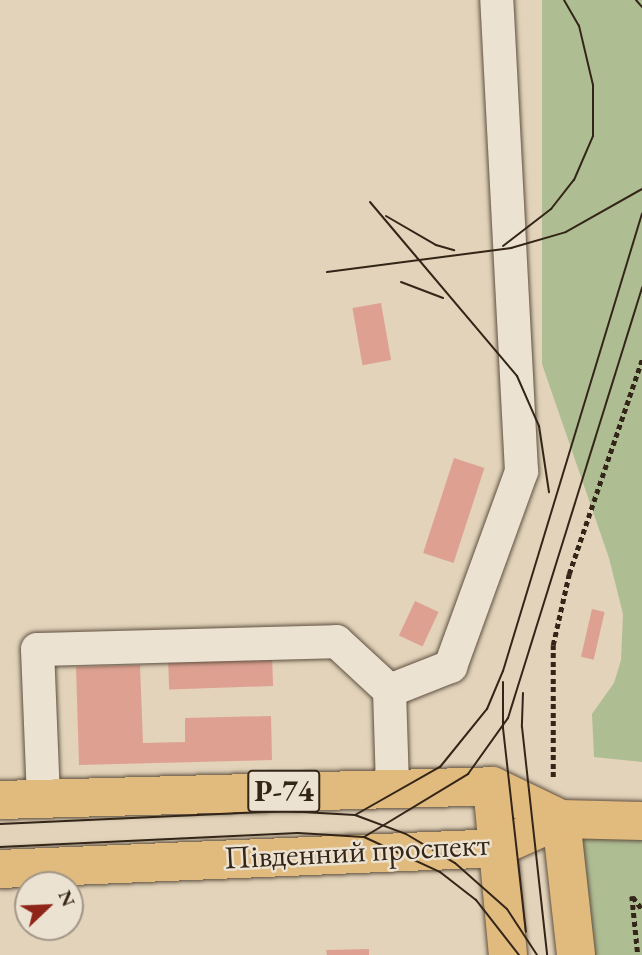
<!DOCTYPE html>
<html>
<head>
<meta charset="utf-8">
<style>
	body { margin:0 }
	#map { position:relative; width:642px; height:955px; overflow:hidden; background:#e2d3ba; font-family:"EB Garamond",serif }
	div>[style] { position:absolute }
	[style*='--x'] { left:calc(var(--x)*1px); top:calc(var(--y)*1px); width:calc(var(--w)*1px); rotate:calc(var(--a)*1deg) }
	.green>* { inset:0; background:#afbd93 }
	.building>* { inset:0; background:#dea191; transform-origin:0 0 }
	.path>* { height:4.5px; margin-top:-2.25px; transform-origin:0; background:repeating-linear-gradient(90deg,#332517 0 5px,transparent 0 8.5px) }
	.roads { filter:drop-shadow(0 0 2px #5f5040) drop-shadow(0 0 2px #5f5040) }
	.minor>* { height:33px; margin:-16.5px; padding:0 16.5px; transform-origin:16.5px; border-radius:16.5px; background:#ece2d2 }
	.major>* { height:38px; margin:-19px; padding:0 19px; transform-origin:19px; border-radius:19px; background:#e1ba7d }
	.tram>* { height:2px; margin:-1px; padding:0 1px; transform-origin:1px; border-radius:1px; background:#332517 }
	span { translate:-50% -50%; white-space:nowrap; text-align:center; line-height:1.15; -webkit-text-stroke:5px #ece2d2; paint-order:stroke }
	.shield-label span { padding:2px 5px; background:#ece2d2; border:2px solid; border-radius:5px; -webkit-text-stroke-width:0 }
	.shield-label { font-size:30px; color:#332517; font-weight:700 }
	.street-label { font-size:32px; color:#332517 }
	.north { position:absolute; left:14px; top:871px; width:70px; height:70px; box-sizing:border-box; background:#ece2d2; border:2px solid #a29687; border-radius:50%; rotate:67deg; font-size:19px; font-weight:700; line-height:28px; text-align:center; color:#332517 }
	.north::after { content:''; display:block; margin:auto; width:24px; height:32px; background:#8f2418; clip-path:polygon(50% 0,100% 100%,50% 72%,0 100%) }
</style>
</head>
<body>
<div id="map">
	<div class="green">
		<div style="clip-path:polygon(542px 0,642px 0,642px 762px,594px 757px,592px 714px,614px 683px,621px 660px,623px 614px,609px 558px,542px 364px)"></div>
		<div style="clip-path:polygon(561px 819px,642px 821px,642px 955px,576px 955px)"></div>
	</div>
	<div class="building">
		<div style="left:381px;top:303px;width:58px;height:29px;rotate:80deg"></div>
		<div style="left:454px;top:458px;width:32px;height:100px;rotate:18deg"></div>
		<div style="left:415px;top:601px;width:26px;height:38px;rotate:25deg"></div>
		<div style="left:592px;top:609px;width:13px;height:49px;rotate:13deg"></div>
		<div style="left:272px;top:655px;width:31px;height:104px;rotate:88deg"></div>
		<div style="clip-path:polygon(140px 665px,143px 743px,185px 742px,185px 718px,271px 716px,272px 760px,79px 765px,76px 667px)"></div>
		<div style="clip-path:polygon(369px 949px,369px 955px,327px 955px,326px 950px)"></div>
	</div>
	<div class="path">
		<div style="--x:553;--y:777;--w:132;--a:-90"></div>
		<div style="--x:553;--y:645;--w:73;--a:-77.3"></div>
		<div style="--x:569;--y:574;--w:227;--a:-71.2"></div>
		<div style="--x:632;--y:896;--w:59;--a:84.2"></div>
		<div style="--x:633;--y:897;--w:15;--a:53"></div>
	</div>
	<div class="roads">
		<div class="minor">
			<div style="--x:389;--y:690;--w:66;--a:-21.5"></div>
			<div style="--x:450;--y:666;--w:208;--a:-70"></div>
			<div style="--x:521;--y:471;--w:472;--a:-93"></div>
			<div style="--x:43;--y:798;--w:149;--a:-92.3"></div>
			<div style="--x:37;--y:649;--w:299;--a:-1.5"></div>
			<div style="--x:336;--y:641;--w:72;--a:42.8"></div>
			<div style="--x:389;--y:690;--w:98;--a:88.2"></div>
		</div>
		<div class="major">
			<div style="--x:492;--y:786;--w:170;--a:84.6"></div>
			<div style="--x:0;--y:800;--w:492;--a:-1.6"></div>
			<div style="--x:492;--y:786;--w:76;--a:25.6"></div>
			<div style="--x:561;--y:819;--w:137;--a:83.7"></div>
			<div style="--x:0;--y:869;--w:496;--a:-2.4"></div>
			<div style="--x:496;--y:848;--w:71;--a:-24"></div>
			<div style="--x:561;--y:819;--w:81;--a:1.4"></div>
		</div>
	</div>
	<div class="tram">
		<div style="--x:636;--y:0;--w:9;--a:49"></div>
		<div style="--x:370;--y:202;--w:228;--a:49.8"></div>
		<div style="--x:517;--y:376;--w:55;--a:66.3"></div>
		<div style="--x:539;--y:426;--w:67;--a:81.4"></div>
		<div style="--x:386;--y:216;--w:58;--a:30.1"></div>
		<div style="--x:436;--y:245;--w:19;--a:16"></div>
		<div style="--x:503;--y:246;--w:61;--a:-37.6"></div>
		<div style="--x:551;--y:209;--w:37;--a:-52"></div>
		<div style="--x:574;--y:180;--w:48;--a:-66.6"></div>
		<div style="--x:593;--y:136;--w:51;--a:-90"></div>
		<div style="--x:593;--y:85;--w:61;--a:-103.3"></div>
		<div style="--x:579;--y:26;--w:30;--a:-120"></div>
		<div style="--x:327;--y:272;--w:186;--a:-7.4"></div>
		<div style="--x:511;--y:248;--w:57;--a:-16.2"></div>
		<div style="--x:566;--y:232;--w:87;--a:-29.5"></div>
		<div style="--x:401;--y:282;--w:45;--a:20.9"></div>
		<div style="--x:503;--y:682;--w:46;--a:90"></div>
		<div style="--x:503;--y:728;--w:205;--a:83.6"></div>
		<div style="--x:523;--y:693;--w:34;--a:92"></div>
		<div style="--x:522;--y:727;--w:229;--a:83.7"></div>
		<div style="--x:355;--y:815;--w:98;--a:-29.5"></div>
		<div style="--x:440;--y:767;--w:75;--a:-51"></div>
		<div style="--x:487;--y:709;--w:41;--a:-67.2"></div>
		<div style="--x:503;--y:671;--w:478;--a:-73.1"></div>
		<div style="--x:0;--y:824;--w:285;--a:-2.6"></div>
		<div style="--x:285;--y:811;--w:70;--a:3.3"></div>
		<div style="--x:355;--y:815;--w:54;--a:20.4"></div>
		<div style="--x:406;--y:834;--w:57;--a:30.6"></div>
		<div style="--x:455;--y:863;--w:69;--a:41.5"></div>
		<div style="--x:507;--y:909;--w:55;--a:56.9"></div>
		<div style="--x:364;--y:837;--w:122;--a:-31.2"></div>
		<div style="--x:468;--y:774;--w:69;--a:-54.5"></div>
		<div style="--x:508;--y:718;--w:451;--a:-72.7"></div>
		<div style="--x:0;--y:847;--w:298;--a:-2.7"></div>
		<div style="--x:298;--y:833;--w:66;--a:3.5"></div>
		<div style="--x:364;--y:837;--w:84;--a:24.7"></div>
		<div style="--x:440;--y:872;--w:46;--a:37.9"></div>
		<div style="--x:476;--y:900;--w:70;--a:52"></div>
	</div>
	<div class="shield-label">
		<span style="left:284px;top:791px">Р-74</span>
	</div>
	<div class="street-label">
		<span style="left:357px;top:851px;rotate:-3deg">Південний проспект</span>
	</div>
	<div class="north">N</div>
</div>
</body>
</html>
